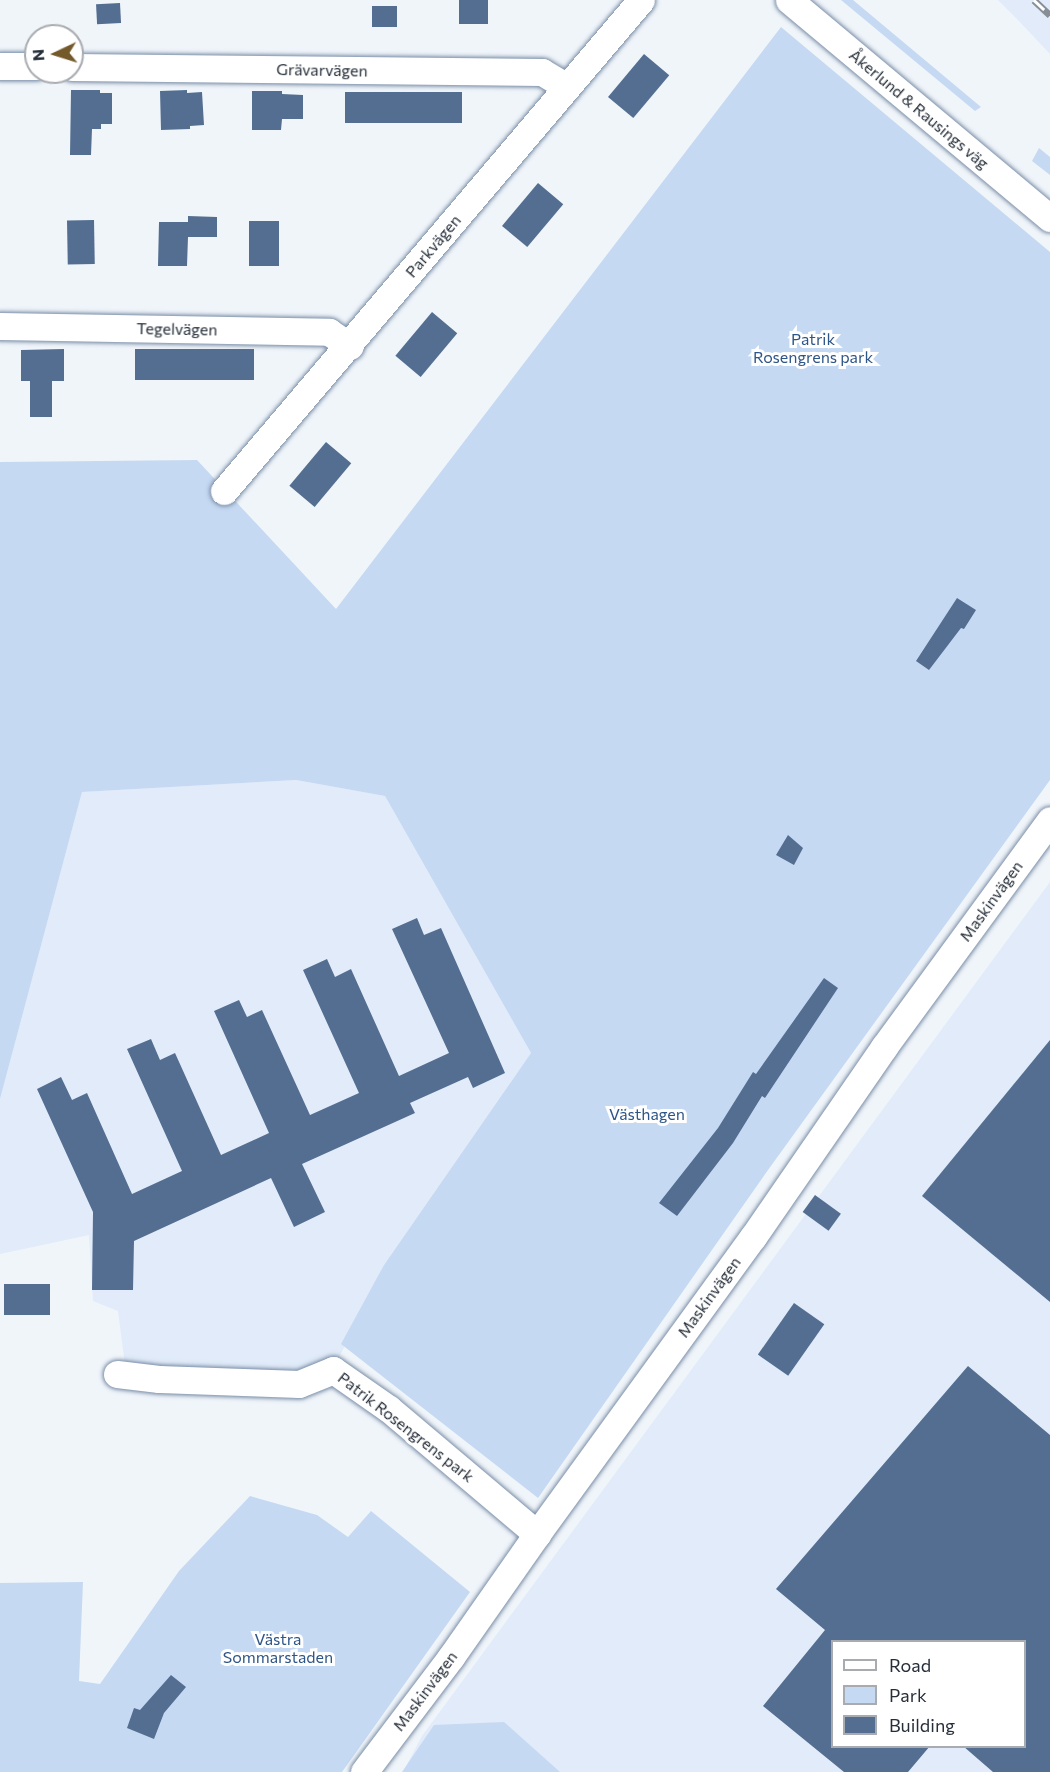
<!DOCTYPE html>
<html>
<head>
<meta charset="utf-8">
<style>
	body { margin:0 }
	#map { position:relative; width:1050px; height:1772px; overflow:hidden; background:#f0f5fa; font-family:Commissioner,sans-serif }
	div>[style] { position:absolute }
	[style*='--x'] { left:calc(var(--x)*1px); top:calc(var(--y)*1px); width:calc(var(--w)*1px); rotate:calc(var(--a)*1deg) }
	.built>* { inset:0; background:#e1ebf9 }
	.green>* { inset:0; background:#c6d9f2 }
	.building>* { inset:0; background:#536e90; transform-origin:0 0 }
	.roads { filter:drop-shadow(0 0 2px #798da7) drop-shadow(0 0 2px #798da7) }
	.street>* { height:27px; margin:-13.5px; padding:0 13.5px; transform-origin:13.5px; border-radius:13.5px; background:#fff }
	.rail>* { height:7px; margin-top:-3.5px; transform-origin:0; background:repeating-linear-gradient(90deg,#fff 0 14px,#878e96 0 28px); box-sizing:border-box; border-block:2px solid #878e96 }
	span { translate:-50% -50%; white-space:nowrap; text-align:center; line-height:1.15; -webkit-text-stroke:6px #fff; paint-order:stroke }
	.street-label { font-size:16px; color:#262e39 }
	.park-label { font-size:16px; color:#2e5587 }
	.legend { position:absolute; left:831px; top:1640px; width:195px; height:108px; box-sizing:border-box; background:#fff; border:2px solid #a8abb0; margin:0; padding:8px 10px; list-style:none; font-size:18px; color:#262e39 }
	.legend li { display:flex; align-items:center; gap:12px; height:30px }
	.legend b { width:30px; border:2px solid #a8abb0 }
	.north { position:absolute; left:24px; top:24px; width:60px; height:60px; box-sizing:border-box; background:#fff; border:2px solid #a8abb0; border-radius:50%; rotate:266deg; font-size:16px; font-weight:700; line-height:24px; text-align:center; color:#262e39 }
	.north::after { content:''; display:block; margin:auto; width:21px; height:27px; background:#74592b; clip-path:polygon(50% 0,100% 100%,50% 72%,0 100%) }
</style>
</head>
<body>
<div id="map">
	<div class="built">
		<div style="clip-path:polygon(998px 0,1050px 0,1050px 54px,1018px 20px)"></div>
		<div style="clip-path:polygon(296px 780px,385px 796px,531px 1053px,384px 1265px,333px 1370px,299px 1384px,126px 1373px,118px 1311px,93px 1301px,89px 1235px,0 1254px,0 1099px,82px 792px)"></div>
		<div style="clip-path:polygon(evenodd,1050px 882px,1050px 1772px,403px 1772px,422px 1736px,1050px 882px,832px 1642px,1024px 1642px,1024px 1746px,832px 1746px,832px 1642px)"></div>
	</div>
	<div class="green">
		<div style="clip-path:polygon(841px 0,853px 0,981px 107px,975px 111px)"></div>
		<div style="clip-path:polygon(781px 27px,1050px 252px,1050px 780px,768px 1170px,538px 1498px,341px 1344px,384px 1265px,531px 1053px,385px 796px,296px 780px,82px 792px,0 1099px,0 462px,197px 460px,336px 609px)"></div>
		<div style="clip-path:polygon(1039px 148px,1050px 157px,1050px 175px,1032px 161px)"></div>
		<div style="clip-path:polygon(250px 1496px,317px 1515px,348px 1537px,371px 1511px,470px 1592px,342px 1772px,0 1772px,0 1583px,83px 1582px,79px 1681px,100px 1684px,179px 1571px)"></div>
		<div style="clip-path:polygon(504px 1722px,560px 1772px,402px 1772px,434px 1725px)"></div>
	</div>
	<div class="building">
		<div style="left:459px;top:0;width:29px;height:24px"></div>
		<div style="left:120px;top:3px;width:20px;height:24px;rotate:87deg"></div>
		<div style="left:372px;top:6px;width:25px;height:21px"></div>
		<div style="left:644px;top:54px;width:33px;height:56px;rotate:40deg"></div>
		<div style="clip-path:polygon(71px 90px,100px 90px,100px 93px,112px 93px,112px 124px,101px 124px,101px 129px,92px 129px,91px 155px,70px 155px)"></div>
		<div style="clip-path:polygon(187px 90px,187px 93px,202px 92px,204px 125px,190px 126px,190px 129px,161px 130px,160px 91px)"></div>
		<div style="clip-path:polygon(252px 91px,282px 91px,282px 94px,303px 95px,303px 119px,282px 119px,281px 130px,252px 130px)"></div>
		<div style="left:462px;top:92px;width:31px;height:117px;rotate:90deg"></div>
		<div style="left:538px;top:183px;width:33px;height:56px;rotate:40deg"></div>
		<div style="clip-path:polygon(188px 216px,217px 217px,217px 237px,188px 237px,187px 266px,158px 266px,159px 222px,188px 222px)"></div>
		<div style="left:94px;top:220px;width:44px;height:27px;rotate:89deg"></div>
		<div style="left:279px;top:221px;width:45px;height:30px;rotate:90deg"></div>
		<div style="left:432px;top:312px;width:33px;height:57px;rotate:40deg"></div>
		<div style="clip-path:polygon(64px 349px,64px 381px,52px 381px,52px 417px,30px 417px,30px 381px,21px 381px,21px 350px)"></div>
		<div style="left:254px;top:349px;width:31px;height:119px;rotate:90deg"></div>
		<div style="left:326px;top:442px;width:33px;height:57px;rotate:40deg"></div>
		<div style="clip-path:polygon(957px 598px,976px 610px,964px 629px,961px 628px,929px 670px,916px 661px)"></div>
		<div style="clip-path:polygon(788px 835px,803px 848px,794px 865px,776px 855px)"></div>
		<div style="clip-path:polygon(417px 918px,424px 935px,441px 928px,505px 1073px,473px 1088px,468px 1077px,410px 1103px,415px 1113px,302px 1164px,325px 1212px,294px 1227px,271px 1178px,134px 1241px,133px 1290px,92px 1290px,93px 1212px,37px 1089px,61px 1077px,72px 1100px,87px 1093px,132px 1194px,182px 1171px,127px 1049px,151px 1039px,160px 1060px,175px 1053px,221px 1155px,269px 1133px,214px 1011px,239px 1000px,247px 1017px,262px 1010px,310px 1115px,359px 1093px,303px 970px,327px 959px,335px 977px,351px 969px,399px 1076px,449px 1053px,392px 929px)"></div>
		<div style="clip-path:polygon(824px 978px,838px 988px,765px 1098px,762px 1096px,733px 1143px,677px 1216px,659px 1203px,718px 1128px,753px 1072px,756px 1074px)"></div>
		<div style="clip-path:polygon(1050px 1040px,1050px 1302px,922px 1196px)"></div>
		<div style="left:815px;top:1195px;width:32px;height:21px;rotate:36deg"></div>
		<div style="left:4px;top:1284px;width:46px;height:31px"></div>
		<div style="left:794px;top:1303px;width:37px;height:63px;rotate:35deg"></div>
		<div style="clip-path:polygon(968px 1366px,1050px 1435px,1050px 1772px,993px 1772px,963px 1746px,1024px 1746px,1024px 1641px,832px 1641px,832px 1746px,930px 1746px,908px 1772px,844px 1772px,763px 1706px,825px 1630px,776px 1589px)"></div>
		<div style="clip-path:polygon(171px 1675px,186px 1687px,164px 1713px,154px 1739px,127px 1728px,134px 1708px,140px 1710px)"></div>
	</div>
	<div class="roads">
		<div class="street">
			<div style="--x:789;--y:0;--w:340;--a:39.9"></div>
			<div style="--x:0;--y:66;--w:36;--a:0"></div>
			<div style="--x:72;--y:67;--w:470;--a:0.6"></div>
			<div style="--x:542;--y:72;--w:29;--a:31"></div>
			<div style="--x:0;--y:326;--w:329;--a:1"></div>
			<div style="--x:329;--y:332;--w:25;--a:34"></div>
			<div style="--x:224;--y:491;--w:644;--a:-49.66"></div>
			<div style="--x:117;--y:1374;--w:42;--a:6.8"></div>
			<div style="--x:159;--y:1379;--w:140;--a:2"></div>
			<div style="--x:299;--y:1384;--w:37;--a:-22"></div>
			<div style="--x:333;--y:1370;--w:68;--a:34.9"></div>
			<div style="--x:389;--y:1409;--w:194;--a:40.2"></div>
			<div style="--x:364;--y:1772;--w:144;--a:-52.9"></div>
			<div style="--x:451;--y:1657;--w:150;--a:-55"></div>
			<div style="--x:537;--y:1534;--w:367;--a:-54"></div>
			<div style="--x:753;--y:1237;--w:231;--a:-55.4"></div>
			<div style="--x:884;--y:1047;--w:281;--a:-53.8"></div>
		</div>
	</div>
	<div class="rail">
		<div style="--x:1034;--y:0;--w:22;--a:43"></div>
	</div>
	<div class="street-label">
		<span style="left:322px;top:70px;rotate:1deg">Grävarvägen</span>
		<span style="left:919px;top:109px;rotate:40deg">Åkerlund &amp; Rausings väg</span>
		<span style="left:433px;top:246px;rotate:-50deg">Parkvägen</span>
		<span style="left:177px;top:329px;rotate:1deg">Tegelvägen</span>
		<span style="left:991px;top:901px;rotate:-54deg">Maskinvägen</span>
		<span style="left:709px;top:1297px;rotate:-54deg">Maskinvägen</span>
		<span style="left:406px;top:1427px;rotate:38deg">Patrik Rosengrens park</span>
		<span style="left:425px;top:1691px;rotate:-53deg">Maskinvägen</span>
	</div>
	<div class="park-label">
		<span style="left:813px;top:348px">Patrik<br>Rosengrens park</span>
		<span style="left:647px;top:1114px">Västhagen</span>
		<span style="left:278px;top:1648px">Västra<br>Sommarstaden</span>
	</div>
	<ul class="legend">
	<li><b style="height:8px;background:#fff"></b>Road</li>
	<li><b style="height:16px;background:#c6d9f2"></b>Park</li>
	<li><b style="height:16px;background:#536e90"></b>Building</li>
	</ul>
	<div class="north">N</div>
</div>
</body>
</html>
